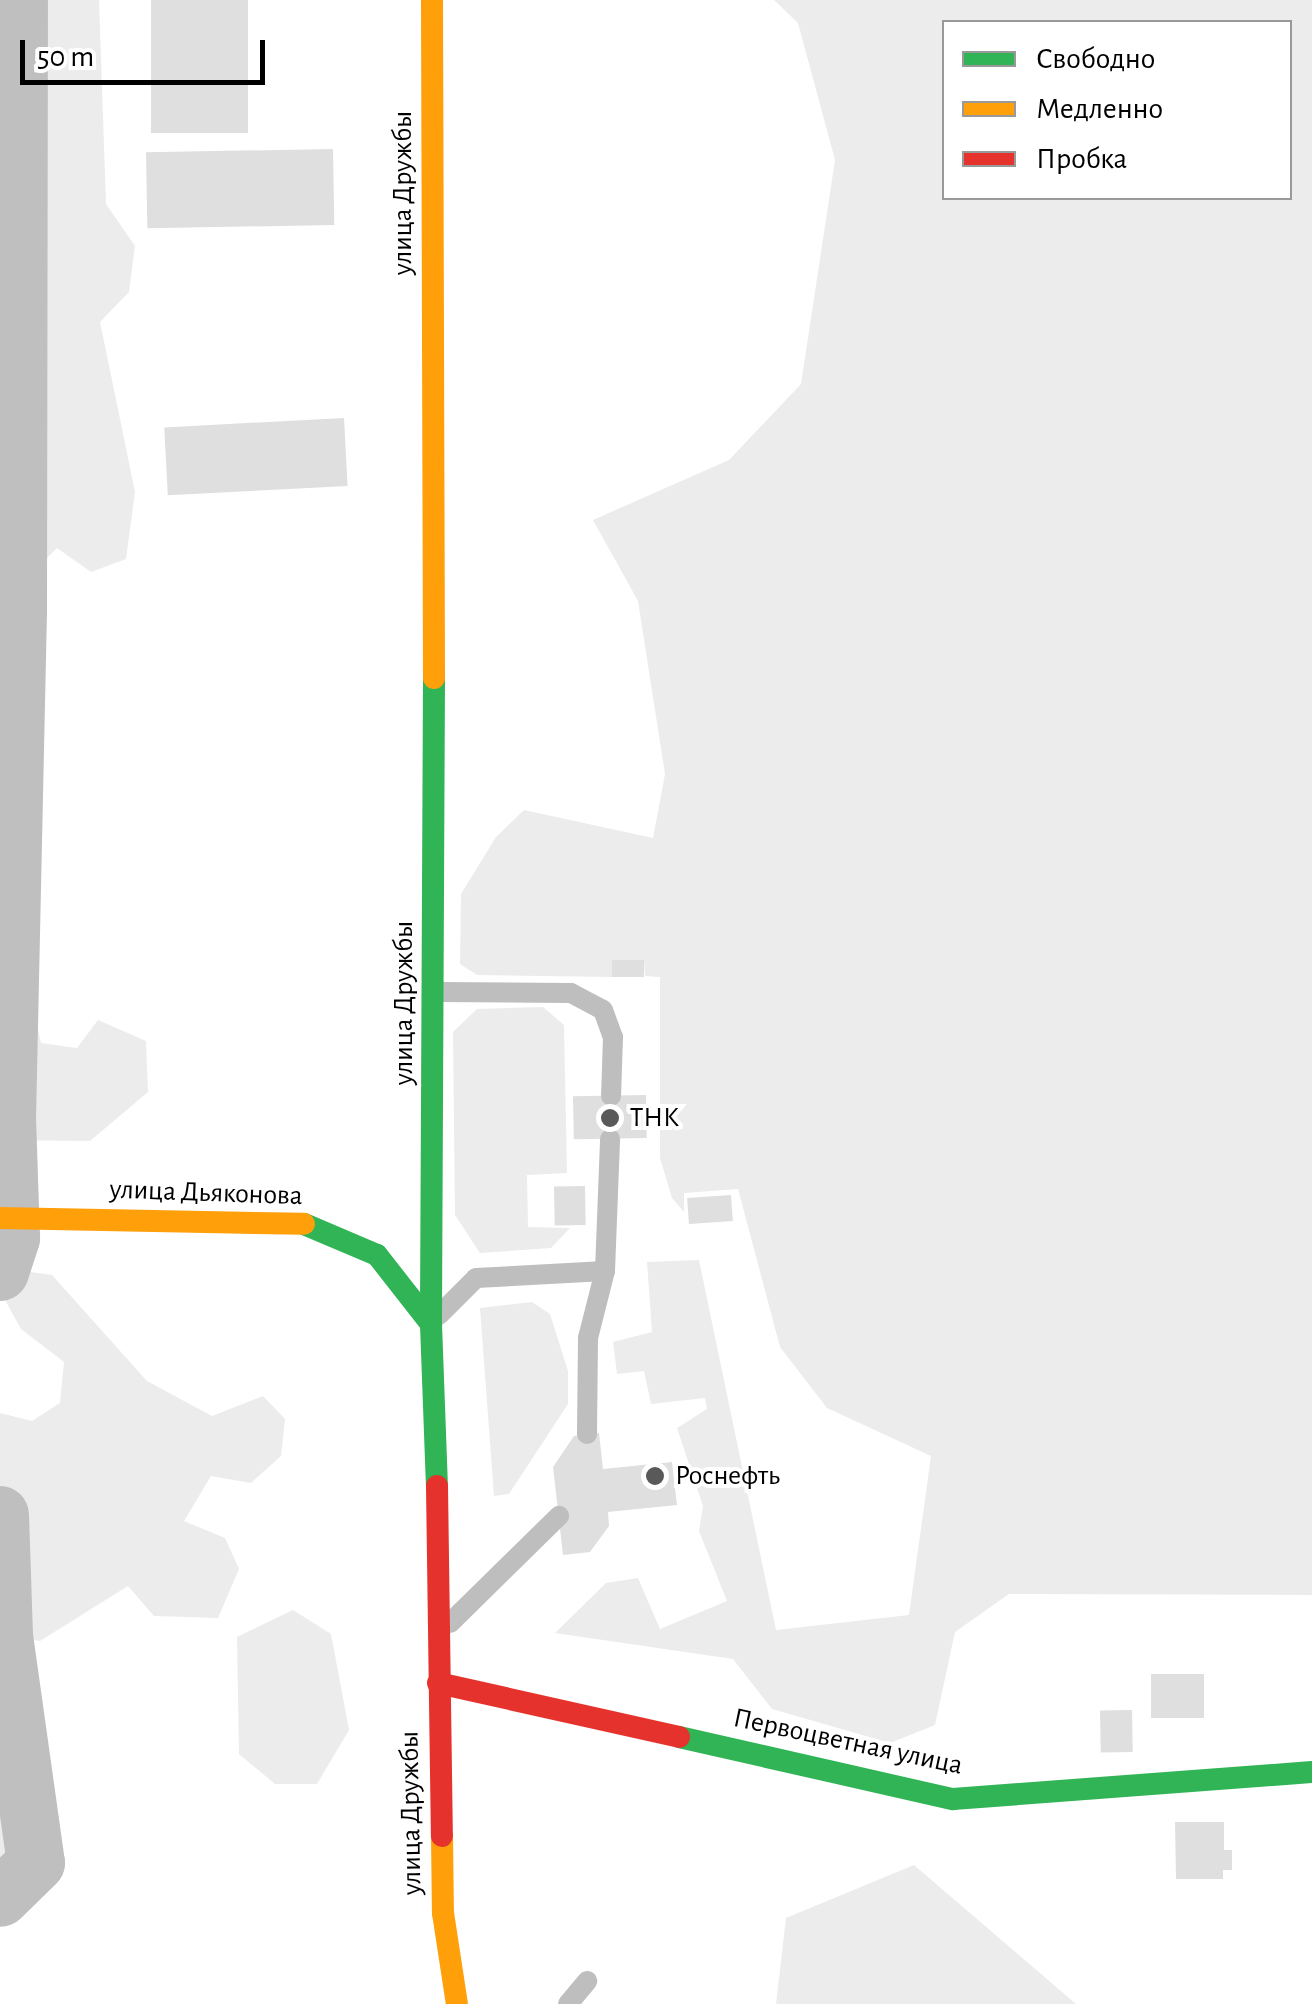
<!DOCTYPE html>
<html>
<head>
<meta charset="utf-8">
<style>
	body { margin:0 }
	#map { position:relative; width:1312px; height:2004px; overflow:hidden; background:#fff; font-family:"Alegreya Sans",sans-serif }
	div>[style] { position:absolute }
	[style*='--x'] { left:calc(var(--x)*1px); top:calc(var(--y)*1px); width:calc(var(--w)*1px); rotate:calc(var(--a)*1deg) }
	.green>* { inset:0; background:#ececec }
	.stream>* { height:10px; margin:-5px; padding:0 5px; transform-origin:5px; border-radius:5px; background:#bfbfbf }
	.river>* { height:58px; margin:-29px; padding:0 29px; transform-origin:29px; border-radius:29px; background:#bfbfbf }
	.building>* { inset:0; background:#dfdfdf; transform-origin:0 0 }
	.lane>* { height:20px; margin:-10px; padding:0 10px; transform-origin:10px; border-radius:10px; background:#bebebe }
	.fast>* { height:22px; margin:-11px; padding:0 11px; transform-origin:11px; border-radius:11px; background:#30b455 }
	.slow>* { height:22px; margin:-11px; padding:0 11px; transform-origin:11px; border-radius:11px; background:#ff9f0a }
	.jam>* { height:22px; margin:-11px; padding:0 11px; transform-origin:11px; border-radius:11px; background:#e5322d }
	.dots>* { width:28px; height:28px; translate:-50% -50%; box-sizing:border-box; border:5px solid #fff; border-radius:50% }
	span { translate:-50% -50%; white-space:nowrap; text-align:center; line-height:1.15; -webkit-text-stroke:8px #fff; paint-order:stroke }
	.street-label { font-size:28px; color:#000 }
	.poi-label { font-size:28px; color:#000 }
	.left { translate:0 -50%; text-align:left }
	.legend { position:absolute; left:942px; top:20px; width:350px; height:180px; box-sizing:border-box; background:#fff; border:2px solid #999; margin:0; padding:12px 18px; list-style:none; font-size:30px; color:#000 }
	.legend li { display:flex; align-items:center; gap:20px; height:50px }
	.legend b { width:50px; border:2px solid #999 }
	.scale { position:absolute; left:20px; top:40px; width:245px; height:45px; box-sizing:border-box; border:5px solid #000; border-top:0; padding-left:12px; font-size:30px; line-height:35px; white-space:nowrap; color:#000; -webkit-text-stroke:8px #fff; paint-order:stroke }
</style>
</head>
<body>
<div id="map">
	<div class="green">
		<div style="clip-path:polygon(5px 0,99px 0,106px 204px,135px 246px,129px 292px,100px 322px,135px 492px,126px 559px,91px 572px,57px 548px,0 605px)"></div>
		<div style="clip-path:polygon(evenodd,774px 0,1312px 0,1312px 1595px,1009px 1594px,955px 1632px,935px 1725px,890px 1743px,772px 1709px,733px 1659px,555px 1633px,606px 1583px,638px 1578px,660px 1629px,727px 1601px,699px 1531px,703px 1506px,677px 1428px,707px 1409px,705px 1398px,651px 1404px,644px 1371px,617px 1374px,613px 1342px,652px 1332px,647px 1262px,699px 1260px,776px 1630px,909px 1615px,931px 1456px,827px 1408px,780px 1347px,738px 1189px,684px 1193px,684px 1212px,672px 1198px,660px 1158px,660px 977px,645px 976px,644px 960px,613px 960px,612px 977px,477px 975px,460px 964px,461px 894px,496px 837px,524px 810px,653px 838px,665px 774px,638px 601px,593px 520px,729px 460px,801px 384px,835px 160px,798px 23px,774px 0,944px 22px,1290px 22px,1290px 198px,944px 198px,944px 22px)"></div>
		<div style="clip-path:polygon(0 913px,20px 916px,23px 965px,41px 1043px,77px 1048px,98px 1020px,146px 1041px,148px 1092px,90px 1141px,0 1140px)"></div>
		<div style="clip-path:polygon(543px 1007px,564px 1025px,567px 1173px,527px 1175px,528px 1227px,570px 1228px,551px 1248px,480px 1253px,455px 1215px,453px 1032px,477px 1009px)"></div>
		<div style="clip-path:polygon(24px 1271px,52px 1275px,147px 1381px,212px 1416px,263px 1396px,285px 1419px,281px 1456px,251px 1483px,211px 1476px,184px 1521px,225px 1538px,239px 1569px,218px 1618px,154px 1616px,128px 1586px,40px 1641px,0 1635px,0 1413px,32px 1421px,60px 1403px,64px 1362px,21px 1329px,5px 1300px)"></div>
		<div style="clip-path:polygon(532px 1302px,550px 1314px,568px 1371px,568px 1404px,509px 1494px,494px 1496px,480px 1308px)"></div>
		<div style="clip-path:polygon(293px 1610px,331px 1634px,349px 1730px,317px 1784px,275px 1784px,239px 1754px,237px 1637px)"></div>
		<div style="clip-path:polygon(0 1726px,16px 1867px,0 1877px)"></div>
		<div style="clip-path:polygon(914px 1865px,1076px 2004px,776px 2004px,786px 1918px)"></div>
	</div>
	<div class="stream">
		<div style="--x:0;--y:53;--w:20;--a:24"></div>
		<div style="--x:0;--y:1119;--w:7;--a:0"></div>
	</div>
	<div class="river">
		<div style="--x:0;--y:1272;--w:36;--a:-72"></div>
		<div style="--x:11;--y:1238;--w:119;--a:-91.9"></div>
		<div style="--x:7;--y:1119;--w:508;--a:-88.76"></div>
		<div style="--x:18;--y:611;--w:611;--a:-89.91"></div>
		<div style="--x:0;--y:1515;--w:121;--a:88.1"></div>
		<div style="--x:4;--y:1636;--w:229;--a:82"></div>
		<div style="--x:36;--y:1863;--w:50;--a:135.8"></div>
	</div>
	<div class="building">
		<div style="left:151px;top:0;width:97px;height:133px"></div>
		<div style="left:333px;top:149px;width:76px;height:187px;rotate:89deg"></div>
		<div style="left:344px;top:418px;width:68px;height:180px;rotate:87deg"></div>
		<div style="left:612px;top:960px;width:32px;height:17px"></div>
		<div style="left:646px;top:1095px;width:43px;height:73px;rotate:89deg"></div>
		<div style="left:585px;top:1186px;width:39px;height:31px;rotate:89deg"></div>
		<div style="left:731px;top:1195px;width:26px;height:44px;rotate:86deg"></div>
		<div style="clip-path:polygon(599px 1433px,603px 1469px,672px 1462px,677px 1505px,608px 1512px,609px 1526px,590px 1552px,563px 1555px,553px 1467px,574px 1436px)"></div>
		<div style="left:1151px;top:1674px;width:53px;height:44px"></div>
		<div style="left:1132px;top:1710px;width:42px;height:32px;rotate:89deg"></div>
		<div style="clip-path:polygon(1175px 1822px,1224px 1822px,1224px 1850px,1232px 1850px,1232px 1870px,1223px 1870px,1223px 1879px,1176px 1879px)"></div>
	</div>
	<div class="lane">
		<div style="--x:437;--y:992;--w:134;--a:0.4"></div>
		<div style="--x:571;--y:993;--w:36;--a:28"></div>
		<div style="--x:603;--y:1010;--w:29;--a:70"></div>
		<div style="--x:613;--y:1037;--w:59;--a:91.9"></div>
		<div style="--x:439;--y:1315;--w:52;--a:-45"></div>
		<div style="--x:476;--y:1278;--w:129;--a:-3.1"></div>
		<div style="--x:587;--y:1434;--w:96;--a:-89.4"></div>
		<div style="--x:588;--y:1338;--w:69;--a:-75.8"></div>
		<div style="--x:605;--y:1271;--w:132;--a:-87.8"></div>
		<div style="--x:450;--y:1623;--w:153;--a:-44.5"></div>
		<div style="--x:568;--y:2004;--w:30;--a:-50"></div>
	</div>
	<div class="fast">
		<div style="--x:434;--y:678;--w:646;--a:90.27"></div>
		<div style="--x:431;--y:1324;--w:162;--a:87.9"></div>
		<div style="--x:304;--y:1224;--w:79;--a:23"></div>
		<div style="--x:377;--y:1255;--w:88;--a:52"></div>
		<div style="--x:679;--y:1737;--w:281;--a:12.8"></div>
		<div style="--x:953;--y:1799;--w:360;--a:-4.3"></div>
	</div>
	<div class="slow">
		<div style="--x:432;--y:0;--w:678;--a:89.83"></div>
		<div style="--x:0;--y:1218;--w:304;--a:1.1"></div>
		<div style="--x:442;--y:1836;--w:77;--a:89.3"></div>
		<div style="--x:443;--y:1913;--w:92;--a:81.3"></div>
	</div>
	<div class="jam">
		<div style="--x:437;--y:1486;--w:350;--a:89.2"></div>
		<div style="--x:438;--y:1683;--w:247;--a:12.6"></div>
	</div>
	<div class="dots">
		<div style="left:610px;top:1118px;background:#595959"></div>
		<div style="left:655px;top:1476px;background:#595959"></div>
	</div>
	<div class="street-label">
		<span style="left:403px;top:193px;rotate:-90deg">улица Дружбы</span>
		<span style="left:404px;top:1003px;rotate:-90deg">улица Дружбы</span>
		<span style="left:206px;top:1193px;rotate:2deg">улица Дьяконова</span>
		<span style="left:848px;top:1742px;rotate:12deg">Первоцветная улица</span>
		<span style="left:411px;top:1813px;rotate:-91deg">улица Дружбы</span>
	</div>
	<div class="poi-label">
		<span class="left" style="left:630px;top:1118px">ТНК</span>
		<span class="left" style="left:675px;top:1476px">Роснефть</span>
	</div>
	<ul class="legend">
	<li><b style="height:12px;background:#30b455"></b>Свободно</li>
	<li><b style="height:12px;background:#ff9f0a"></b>Медленно</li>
	<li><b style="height:12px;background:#e5322d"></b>Пробка</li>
	</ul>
	<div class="scale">50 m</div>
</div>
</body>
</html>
